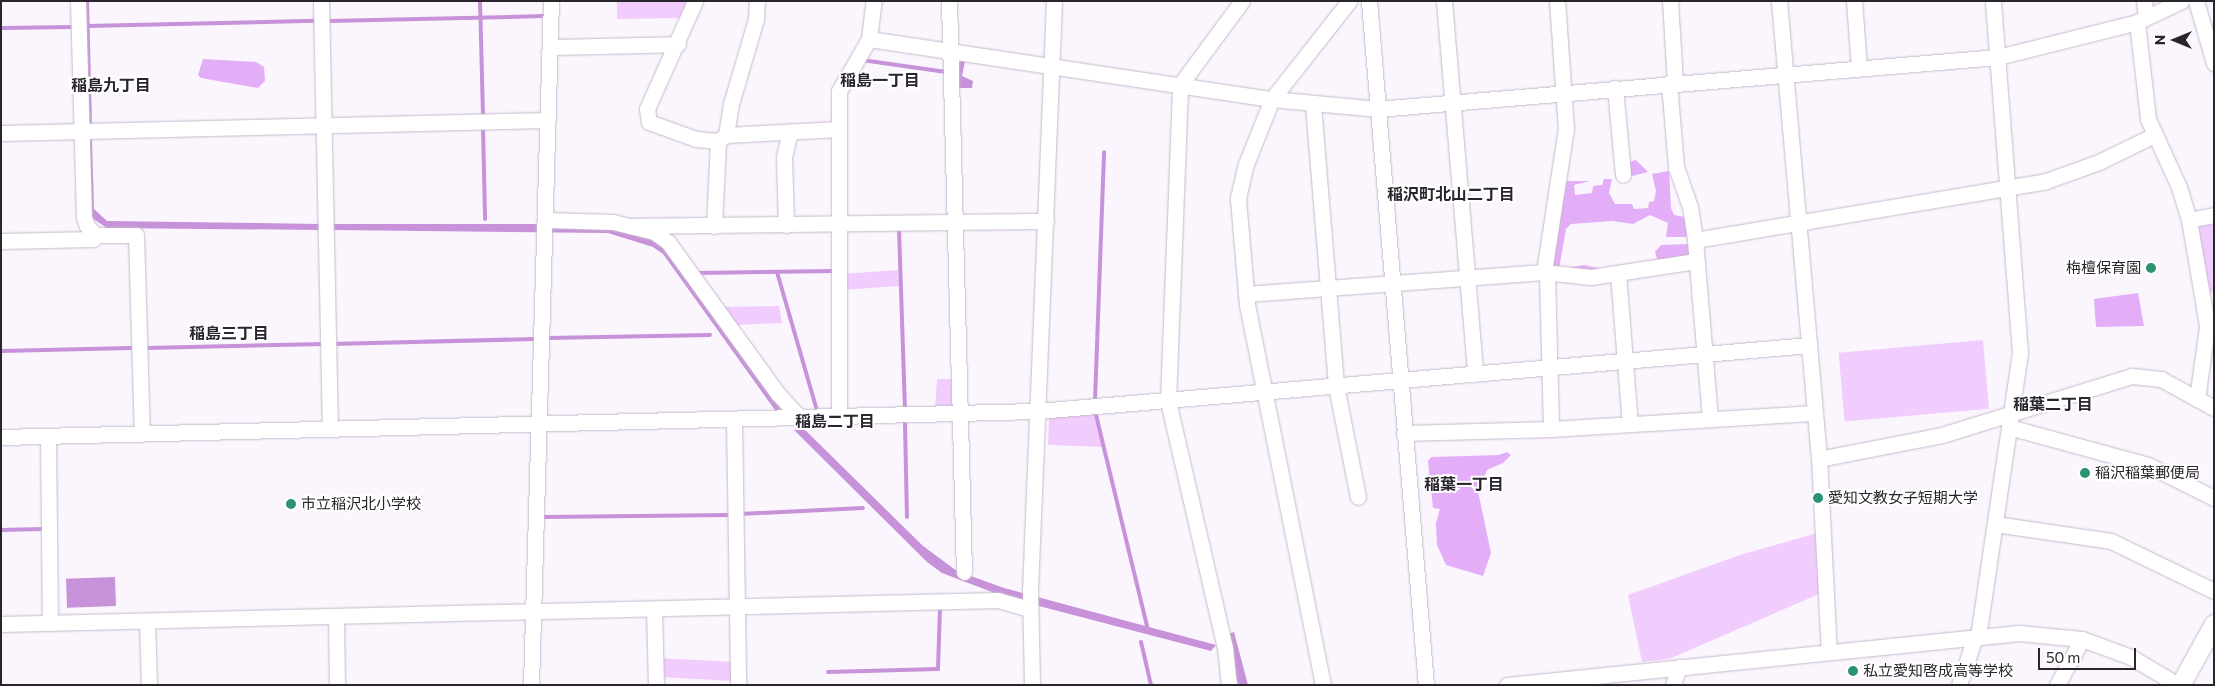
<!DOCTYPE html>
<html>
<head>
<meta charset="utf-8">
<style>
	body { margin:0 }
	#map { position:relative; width:2215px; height:686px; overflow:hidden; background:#fbf6fe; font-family:Commissioner,"Noto Sans JP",sans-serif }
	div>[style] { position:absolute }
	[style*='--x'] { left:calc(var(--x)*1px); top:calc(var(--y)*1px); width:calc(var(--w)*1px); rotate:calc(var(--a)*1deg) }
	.green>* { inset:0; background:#f1cdfe; transform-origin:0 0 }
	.forest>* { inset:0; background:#e3adf7 }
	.water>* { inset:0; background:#c792da; transform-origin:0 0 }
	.stream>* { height:4px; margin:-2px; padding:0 2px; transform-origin:2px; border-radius:2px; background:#c792da }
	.roads { filter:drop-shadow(0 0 1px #c7b9cb) drop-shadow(0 0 1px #c7b9cb) }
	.minor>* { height:15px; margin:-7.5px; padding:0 7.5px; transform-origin:7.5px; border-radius:7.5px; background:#fff }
	.major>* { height:19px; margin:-9.5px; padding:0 9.5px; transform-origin:9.5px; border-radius:9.5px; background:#fff }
	.dots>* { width:14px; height:14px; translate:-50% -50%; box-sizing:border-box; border:2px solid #fff; border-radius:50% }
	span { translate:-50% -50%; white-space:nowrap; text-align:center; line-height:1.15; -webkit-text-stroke:4px #fff; paint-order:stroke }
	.poi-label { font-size:15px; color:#2a252c }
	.right { translate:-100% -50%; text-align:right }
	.left { translate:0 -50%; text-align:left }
	.neighbourhood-label { font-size:16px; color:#2a252c; font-weight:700 }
	.frame { position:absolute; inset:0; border:2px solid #2a252c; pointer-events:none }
	.north { position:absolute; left:2150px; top:15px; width:50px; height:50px; -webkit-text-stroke:4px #fff; paint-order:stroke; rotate:270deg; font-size:14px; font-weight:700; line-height:20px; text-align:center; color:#2a252c }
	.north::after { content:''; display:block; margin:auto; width:18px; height:22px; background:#2a252c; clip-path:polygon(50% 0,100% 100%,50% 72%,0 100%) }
	.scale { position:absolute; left:2038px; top:648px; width:98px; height:22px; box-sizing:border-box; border:2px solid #2a252c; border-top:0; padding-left:6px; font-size:15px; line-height:18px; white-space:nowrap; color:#2a252c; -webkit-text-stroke:4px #fff; paint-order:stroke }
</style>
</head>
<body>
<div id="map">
	<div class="green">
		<div style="clip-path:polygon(617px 1px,691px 1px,684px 18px,617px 19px)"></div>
		<div style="clip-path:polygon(2214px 217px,2214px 293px,2206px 292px,2195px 222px)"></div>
		<div style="left:898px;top:270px;width:16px;height:57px;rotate:86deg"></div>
		<div style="clip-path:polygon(779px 306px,782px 323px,735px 325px,724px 307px)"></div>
		<div style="left:1983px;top:340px;width:69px;height:145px;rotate:85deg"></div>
		<div style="clip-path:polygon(937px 379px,954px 379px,955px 405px,935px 409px)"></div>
		<div style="clip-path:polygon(1093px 412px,1102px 447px,1048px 445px,1049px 418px,1054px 414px)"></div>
		<div style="clip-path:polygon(1817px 533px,1819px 594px,1669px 659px,1642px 662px,1628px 595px,1740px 555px)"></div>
		<div style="left:735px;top:662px;width:19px;height:76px;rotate:93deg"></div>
	</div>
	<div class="forest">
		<div style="clip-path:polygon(203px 59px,256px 62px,264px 67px,265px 81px,258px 88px,201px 78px,198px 75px)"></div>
		<div style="clip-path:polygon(1636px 160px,1648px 172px,1628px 177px,1626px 163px)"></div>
		<div style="clip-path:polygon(1669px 171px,1671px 208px,1674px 215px,1685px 217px,1689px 231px,1686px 237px,1666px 237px,1668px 223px,1650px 215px,1633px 224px,1612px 221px,1571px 224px,1566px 229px,1559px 269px,1584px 265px,1598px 268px,1598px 272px,1553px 271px,1548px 265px,1564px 181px,1590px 181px,1574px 185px,1575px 195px,1592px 193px,1593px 186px,1602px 185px,1604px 179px,1612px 179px,1609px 193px,1615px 204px,1632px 204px,1634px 209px,1648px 208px,1649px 202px,1654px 201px,1656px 191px,1652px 174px)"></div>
		<div style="clip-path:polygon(1688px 244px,1689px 257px,1658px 262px,1655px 252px,1661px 245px)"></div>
		<div style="clip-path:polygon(2138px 293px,2144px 326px,2096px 327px,2094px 299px)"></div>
		<div style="clip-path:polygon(1507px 452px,1511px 455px,1503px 463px,1487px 470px,1478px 491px,1491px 553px,1483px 576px,1446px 565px,1437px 545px,1436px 523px,1440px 509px,1433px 508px,1428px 461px,1431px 457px,1499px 455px)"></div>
	</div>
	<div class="water">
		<div style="clip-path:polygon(957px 59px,965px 61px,962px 76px,973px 81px,972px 88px,958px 88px)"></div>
		<div style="clip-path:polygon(87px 140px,92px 140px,94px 209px,107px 221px,321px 224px,321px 230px,107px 228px,92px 218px,89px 212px)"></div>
		<div style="clip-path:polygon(333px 224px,543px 224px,627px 229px,664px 244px,784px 405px,777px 413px,772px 406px,663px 254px,653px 247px,608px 233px,333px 230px)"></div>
		<div style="clip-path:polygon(799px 424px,923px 546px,957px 571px,1004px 588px,1216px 645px,1211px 651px,1005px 597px,942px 573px,927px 562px,794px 430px)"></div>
		<div style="left:115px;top:577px;width:29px;height:49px;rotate:88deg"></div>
		<div style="clip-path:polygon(1234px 632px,1248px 685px,1239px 685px,1230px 667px,1228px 634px)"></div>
	</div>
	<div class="stream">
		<div style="--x:87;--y:1;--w:121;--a:88.6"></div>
		<div style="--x:480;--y:1;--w:112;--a:88.5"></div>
		<div style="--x:329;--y:21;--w:216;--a:-1.3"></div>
		<div style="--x:87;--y:26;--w:229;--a:-1.3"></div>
		<div style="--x:1;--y:28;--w:72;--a:-0.8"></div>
		<div style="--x:862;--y:60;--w:85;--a:8.1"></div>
		<div style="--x:483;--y:128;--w:91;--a:88.7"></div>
		<div style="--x:899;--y:229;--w:180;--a:88.1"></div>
		<div style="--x:777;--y:272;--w:145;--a:73.9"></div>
		<div style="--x:695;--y:273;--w:140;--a:-0.8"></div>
		<div style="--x:548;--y:338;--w:162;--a:-1.1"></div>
		<div style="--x:331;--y:344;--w:203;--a:-1.4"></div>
		<div style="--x:145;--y:348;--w:178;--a:-1.3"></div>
		<div style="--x:1;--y:351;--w:130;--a:-1.3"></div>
		<div style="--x:1095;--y:400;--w:248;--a:-87.9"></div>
		<div style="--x:1095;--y:411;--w:225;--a:76.4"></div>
		<div style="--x:905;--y:423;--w:94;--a:88.8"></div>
		<div style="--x:740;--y:514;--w:123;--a:-2.8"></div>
		<div style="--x:543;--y:517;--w:187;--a:-0.6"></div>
		<div style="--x:1;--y:530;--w:42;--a:-1.4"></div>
		<div style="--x:1141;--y:642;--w:44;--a:76.9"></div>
		<div style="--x:828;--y:672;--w:110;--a:-1.6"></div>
		<div style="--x:938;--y:669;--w:61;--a:-88.1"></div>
	</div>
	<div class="roads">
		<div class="minor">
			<div style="--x:78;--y:1;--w:216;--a:88.4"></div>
			<div style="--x:84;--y:217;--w:9;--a:72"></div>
			<div style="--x:87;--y:226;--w:13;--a:45"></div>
			<div style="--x:96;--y:235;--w:40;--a:0"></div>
			<div style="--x:136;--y:235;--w:199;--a:88.3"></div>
			<div style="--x:321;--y:1;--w:428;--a:88.8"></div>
			<div style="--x:695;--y:1;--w:118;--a:114"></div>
			<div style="--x:647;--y:109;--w:13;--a:81"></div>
			<div style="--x:649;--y:122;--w:50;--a:19.9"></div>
			<div style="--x:696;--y:139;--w:22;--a:5"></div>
			<div style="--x:718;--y:141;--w:10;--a:-37"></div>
			<div style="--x:726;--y:135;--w:112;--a:-3.1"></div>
			<div style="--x:949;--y:1;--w:571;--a:88.5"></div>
			<div style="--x:1369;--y:1;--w:686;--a:85.24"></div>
			<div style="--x:1444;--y:1;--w:374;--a:85.2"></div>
			<div style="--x:1670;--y:1;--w:82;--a:86.5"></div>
			<div style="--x:1779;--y:1;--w:458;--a:85"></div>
			<div style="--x:1819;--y:457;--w:195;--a:87.1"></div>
			<div style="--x:1854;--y:1;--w:67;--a:85.7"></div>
			<div style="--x:2144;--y:1;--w:16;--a:83"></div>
			<div style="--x:2196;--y:1;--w:65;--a:73.8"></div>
			<div style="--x:2137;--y:22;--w:98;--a:83.5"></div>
			<div style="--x:2148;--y:119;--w:75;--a:65.5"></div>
			<div style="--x:2179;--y:187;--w:34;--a:73"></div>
			<div style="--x:2189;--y:220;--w:88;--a:80.2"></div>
			<div style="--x:2204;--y:307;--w:20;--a:81"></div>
			<div style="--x:2207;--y:327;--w:73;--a:97.9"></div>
			<div style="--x:869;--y:39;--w:407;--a:8.5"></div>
			<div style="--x:1272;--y:99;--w:105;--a:5.4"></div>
			<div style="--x:1377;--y:109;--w:623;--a:-4.79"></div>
			<div style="--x:1998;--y:57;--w:143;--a:-14.1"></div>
			<div style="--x:2137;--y:22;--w:49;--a:-25.5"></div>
			<div style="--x:550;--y:47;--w:128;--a:-1.3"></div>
			<div style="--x:1669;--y:83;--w:84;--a:85.2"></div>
			<div style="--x:1676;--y:167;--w:42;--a:70.7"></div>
			<div style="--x:1690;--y:207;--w:33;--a:81"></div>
			<div style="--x:1695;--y:240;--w:180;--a:85.2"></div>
			<div style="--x:1615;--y:88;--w:87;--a:84.7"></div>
			<div style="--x:1313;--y:105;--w:282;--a:85.3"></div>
			<div style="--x:1336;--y:386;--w:113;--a:78.8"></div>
			<div style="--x:1;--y:133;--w:547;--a:-1.36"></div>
			<div style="--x:726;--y:135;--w:31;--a:-81"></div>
			<div style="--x:731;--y:104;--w:89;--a:-73.6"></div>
			<div style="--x:756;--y:19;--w:18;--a:-87"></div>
			<div style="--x:546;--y:220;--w:67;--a:1.7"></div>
			<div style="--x:613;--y:222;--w:42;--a:13.7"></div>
			<div style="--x:654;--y:232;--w:17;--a:36"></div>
			<div style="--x:668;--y:242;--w:188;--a:54.1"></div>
			<div style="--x:778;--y:394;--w:33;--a:47"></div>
			<div style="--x:2189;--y:220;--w:25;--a:-11"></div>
			<div style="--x:786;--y:225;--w:68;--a:-91.7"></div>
			<div style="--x:784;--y:157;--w:26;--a:-77"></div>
			<div style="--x:632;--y:226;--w:414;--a:-0.7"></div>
			<div style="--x:714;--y:226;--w:85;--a:-87.3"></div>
			<div style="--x:1695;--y:240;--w:356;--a:-9.5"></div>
			<div style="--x:2046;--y:181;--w:56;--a:-19.7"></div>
			<div style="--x:2099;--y:162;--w:61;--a:-26.1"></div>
			<div style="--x:1;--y:241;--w:92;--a:-1.2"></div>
			<div style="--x:93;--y:239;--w:5;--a:-53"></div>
			<div style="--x:1544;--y:272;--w:145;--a:-81.3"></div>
			<div style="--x:1566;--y:129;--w:128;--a:-94"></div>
			<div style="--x:1618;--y:273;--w:151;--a:85.5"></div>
			<div style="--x:1547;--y:274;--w:155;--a:88.5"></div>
			<div style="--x:1246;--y:294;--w:299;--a:-4.2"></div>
			<div style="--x:1544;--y:272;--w:47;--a:6.1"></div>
			<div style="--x:1591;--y:277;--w:106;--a:-8.7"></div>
			<div style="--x:839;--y:417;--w:326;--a:-90"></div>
			<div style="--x:839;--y:91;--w:60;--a:-60"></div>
			<div style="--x:869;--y:39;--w:38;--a:-83"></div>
			<div style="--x:734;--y:419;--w:266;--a:89.1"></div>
			<div style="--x:2009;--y:427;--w:144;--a:15.3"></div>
			<div style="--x:2148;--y:465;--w:74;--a:26.6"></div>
			<div style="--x:1404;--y:433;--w:147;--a:-1.6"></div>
			<div style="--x:1551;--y:429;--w:264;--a:-3.5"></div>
			<div style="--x:48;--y:436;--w:187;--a:89.4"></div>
			<div style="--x:1;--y:437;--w:1037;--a:-1.44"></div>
			<div style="--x:1038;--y:411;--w:774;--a:-4.89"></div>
			<div style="--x:1819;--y:459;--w:125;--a:-11"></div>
			<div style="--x:1942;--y:435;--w:199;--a:-17.3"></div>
			<div style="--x:2132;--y:376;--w:29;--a:6"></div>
			<div style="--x:2161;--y:379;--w:60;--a:28.7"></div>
			<div style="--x:1995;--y:524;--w:117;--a:8.3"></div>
			<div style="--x:2111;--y:541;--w:114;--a:25.9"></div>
			<div style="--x:654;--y:609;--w:76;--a:88.5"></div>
			<div style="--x:336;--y:616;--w:69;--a:89.2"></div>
			<div style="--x:147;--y:621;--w:64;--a:88.2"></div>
			<div style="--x:1;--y:624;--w:997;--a:-1.38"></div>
			<div style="--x:998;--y:600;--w:33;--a:16"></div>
			<div style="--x:1978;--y:637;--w:287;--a:-81.6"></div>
			<div style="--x:2020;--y:353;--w:353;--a:-94.4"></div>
			<div style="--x:531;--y:685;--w:684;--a:-88.33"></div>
			<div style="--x:1032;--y:685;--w:94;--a:-91.2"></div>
			<div style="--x:1030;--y:591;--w:590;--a:-87.67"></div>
			<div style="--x:1229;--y:685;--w:37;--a:-96"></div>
			<div style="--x:1225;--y:648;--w:253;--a:-103"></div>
			<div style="--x:1168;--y:401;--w:316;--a:-87.8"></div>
			<div style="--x:1180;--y:85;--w:104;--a:-53.6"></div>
			<div style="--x:1323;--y:685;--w:389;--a:-101.3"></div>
			<div style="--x:1247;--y:304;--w:106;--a:-94.9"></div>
			<div style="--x:1238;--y:198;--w:35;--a:-77"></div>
			<div style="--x:1246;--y:164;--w:70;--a:-68.2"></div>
			<div style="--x:1272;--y:99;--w:125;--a:-51.8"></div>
			<div style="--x:1507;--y:685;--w:515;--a:-5.8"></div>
			<div style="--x:2019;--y:633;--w:63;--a:5.4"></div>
			<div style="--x:2082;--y:639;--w:52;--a:20.2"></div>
			<div style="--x:2131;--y:657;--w:55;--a:30.8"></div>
			<div style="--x:1673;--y:685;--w:19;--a:-72"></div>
			<div style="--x:1959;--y:685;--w:51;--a:-71.6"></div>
			<div style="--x:2057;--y:685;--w:52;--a:-61.5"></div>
		</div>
		<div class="major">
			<div style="--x:2180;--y:685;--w:70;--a:-60.9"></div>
		</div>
	</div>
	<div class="dots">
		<div style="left:2151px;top:268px;background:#2a9372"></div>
		<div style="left:2085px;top:473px;background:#2a9372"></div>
		<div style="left:1818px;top:498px;background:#2a9372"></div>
		<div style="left:291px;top:504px;background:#2a9372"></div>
		<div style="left:1853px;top:671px;background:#2a9372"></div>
	</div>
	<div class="poi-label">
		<span class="right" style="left:2141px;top:268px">栴檀保育園</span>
		<span class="left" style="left:2095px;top:473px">稲沢稲葉郵便局</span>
		<span class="left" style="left:1828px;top:498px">愛知文教女子短期大学</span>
		<span class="left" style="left:301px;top:504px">市立稲沢北小学校</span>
		<span class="left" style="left:1863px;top:671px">私立愛知啓成高等学校</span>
	</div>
	<div class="neighbourhood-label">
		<span style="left:880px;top:80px">稲島一丁目</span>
		<span style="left:111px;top:85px">稲島九丁目</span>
		<span style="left:1451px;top:194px">稲沢町北山二丁目</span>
		<span style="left:229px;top:333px">稲島三丁目</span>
		<span style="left:2053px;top:404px">稲葉二丁目</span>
		<span style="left:835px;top:421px">稲島二丁目</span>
		<span style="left:1464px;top:484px">稲葉一丁目</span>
	</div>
	<div class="frame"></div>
	<div class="north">N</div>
	<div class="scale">50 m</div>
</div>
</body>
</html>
